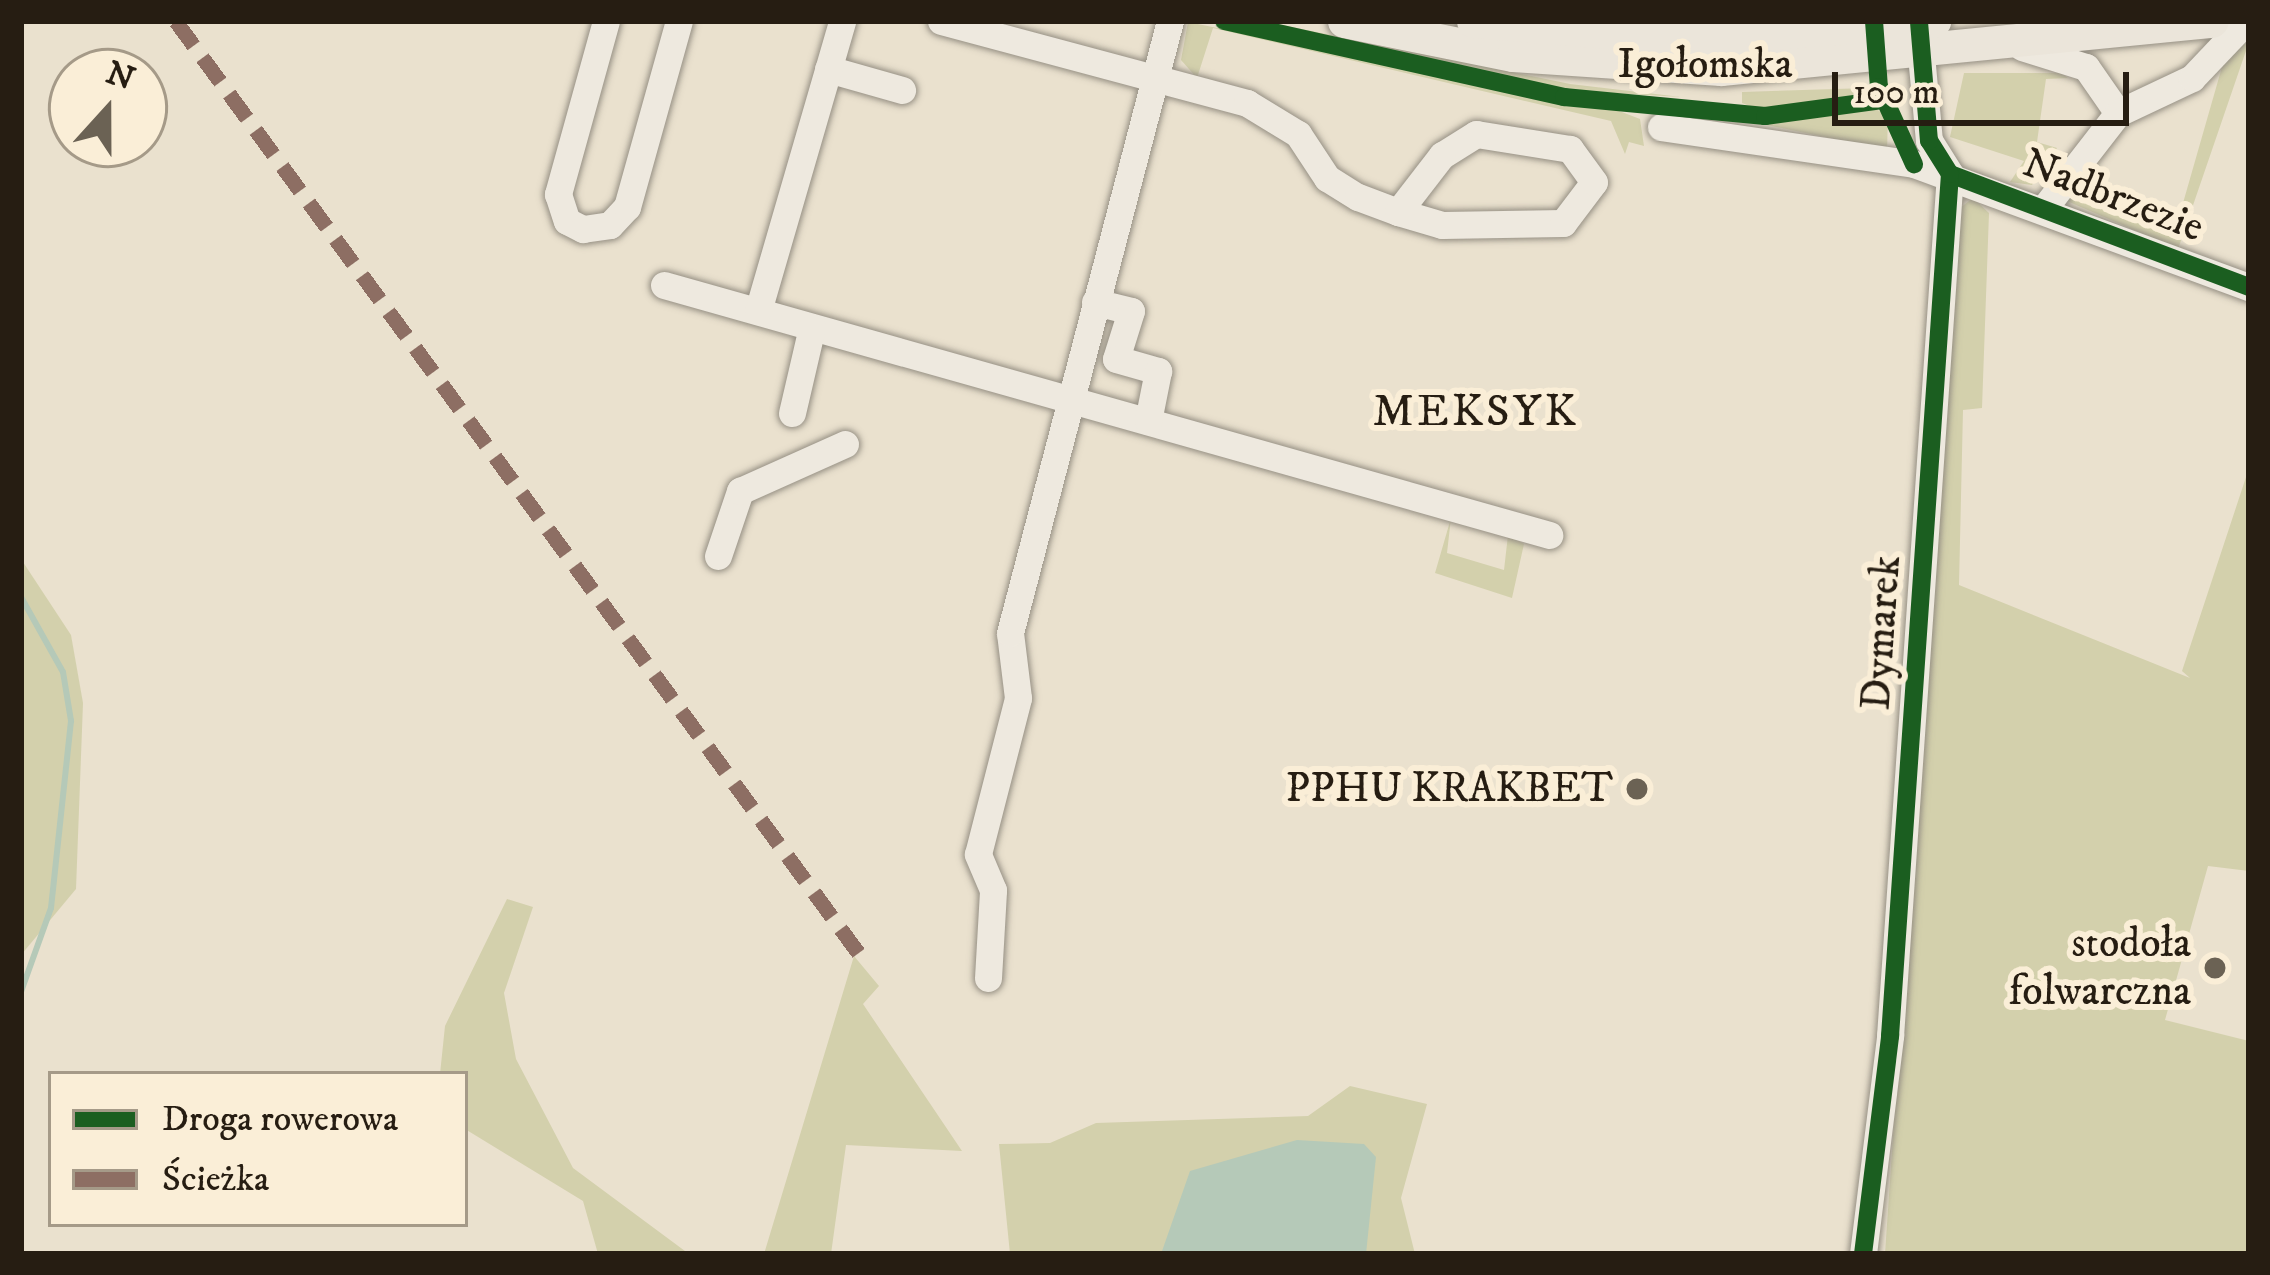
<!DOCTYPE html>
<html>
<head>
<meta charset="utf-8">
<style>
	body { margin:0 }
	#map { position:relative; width:2270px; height:1275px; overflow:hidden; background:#eae1ce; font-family:"IM FELL DW Pica",serif }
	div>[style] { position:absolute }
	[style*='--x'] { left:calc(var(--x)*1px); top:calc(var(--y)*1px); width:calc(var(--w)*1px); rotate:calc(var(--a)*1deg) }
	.green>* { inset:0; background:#d3d0ac }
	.water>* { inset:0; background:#b5c9b8 }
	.stream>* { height:6px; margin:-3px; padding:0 3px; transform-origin:3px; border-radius:3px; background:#b5c9b8 }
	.roads { filter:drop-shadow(0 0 3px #969084) drop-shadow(0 0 3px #969084) }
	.minor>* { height:27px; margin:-13.5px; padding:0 13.5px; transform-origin:13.5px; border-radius:13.5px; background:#eee9df }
	.major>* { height:33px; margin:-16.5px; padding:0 16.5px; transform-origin:16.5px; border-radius:16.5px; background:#ebe5da }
	.tram>* { height:3px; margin:-1.5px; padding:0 1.5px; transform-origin:1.5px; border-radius:1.5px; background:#a8a39a }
	.quiet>* { height:15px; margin-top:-7.5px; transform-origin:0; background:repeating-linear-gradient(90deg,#8d6e63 0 30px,transparent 0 45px) }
	.cycleway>* { height:18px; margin:-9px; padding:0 9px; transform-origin:9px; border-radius:9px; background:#1b5e20 }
	.dots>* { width:33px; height:33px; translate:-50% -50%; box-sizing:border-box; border:6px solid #faeed7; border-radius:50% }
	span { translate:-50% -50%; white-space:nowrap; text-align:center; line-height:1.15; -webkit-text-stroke:12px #faeed7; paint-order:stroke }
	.street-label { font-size:42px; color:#261d12 }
	.poi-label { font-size:42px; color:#261d12 }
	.right { translate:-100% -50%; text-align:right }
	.neighbourhood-label { font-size:45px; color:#261d12; letter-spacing:3px }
	.frame { position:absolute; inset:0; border:24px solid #261d12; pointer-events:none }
	.legend { position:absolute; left:48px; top:1071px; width:420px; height:156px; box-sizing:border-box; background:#faeed7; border:3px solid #a59a88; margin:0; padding:15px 21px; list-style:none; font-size:36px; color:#261d12 }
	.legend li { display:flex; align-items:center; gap:24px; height:60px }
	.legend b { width:60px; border:3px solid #a59a88 }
	.north { position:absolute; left:48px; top:48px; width:120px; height:120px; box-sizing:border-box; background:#faeed7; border:3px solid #a59a88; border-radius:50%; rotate:21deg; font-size:33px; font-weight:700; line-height:48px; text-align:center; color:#261d12 }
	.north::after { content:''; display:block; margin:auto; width:42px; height:54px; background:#6b6254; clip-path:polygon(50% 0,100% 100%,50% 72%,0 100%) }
	.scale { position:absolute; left:1832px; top:72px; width:297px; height:54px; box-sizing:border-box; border:6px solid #261d12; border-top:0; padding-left:15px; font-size:36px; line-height:42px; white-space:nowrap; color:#261d12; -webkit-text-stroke:9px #faeed7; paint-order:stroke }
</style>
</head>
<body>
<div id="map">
	<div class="green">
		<div style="clip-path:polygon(1263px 21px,1570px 84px,1681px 97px,1560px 90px)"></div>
		<div style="clip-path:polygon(1188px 22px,1614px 109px,1640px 119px,1644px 146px,1629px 142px,1625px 154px,1611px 121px,1213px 28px,1197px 78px,1181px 60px)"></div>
		<div style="clip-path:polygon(2249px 42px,2178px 249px,2067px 201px,2078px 189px,2134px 217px,2139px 205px,2179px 217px,2226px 53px)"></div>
		<div style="clip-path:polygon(1964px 73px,2061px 73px,2068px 78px,2046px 79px,2037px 142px,2057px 148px,2032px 185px,2010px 182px,2024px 161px,1950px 137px)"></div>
		<div style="clip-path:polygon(1868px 88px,1859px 98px,1762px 111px,1742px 103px,1742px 92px)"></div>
		<div style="clip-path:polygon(1874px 108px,1888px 116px,1887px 150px,1757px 123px)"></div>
		<div style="clip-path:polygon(1973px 198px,1989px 213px,1982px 408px,1963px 410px,1959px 585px,2190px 678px,2182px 671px,2249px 468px,2249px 871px,2208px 866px,2165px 1020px,2249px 1041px,2249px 1254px,1885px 1254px,1956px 211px)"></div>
		<div style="clip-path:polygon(1451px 518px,1447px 553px,1504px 570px,1508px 535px,1524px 544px,1512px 598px,1435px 573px)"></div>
		<div style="clip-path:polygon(21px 559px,71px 635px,83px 703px,76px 889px,21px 955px)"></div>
		<div style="clip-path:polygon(507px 899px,533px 907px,504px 993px,516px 1059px,573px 1168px,689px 1254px,598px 1254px,583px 1201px,465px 1129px,465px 1074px,440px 1074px,445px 1026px)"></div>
		<div style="clip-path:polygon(854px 956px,879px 986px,863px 1004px,962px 1151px,846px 1145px,831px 1254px,764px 1254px)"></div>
		<div style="clip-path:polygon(1350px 1086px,1427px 1104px,1401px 1198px,1415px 1254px,1010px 1254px,999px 1144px,1050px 1143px,1096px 1123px,1308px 1116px)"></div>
	</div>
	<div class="water">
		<div style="clip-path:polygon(1297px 1140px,1364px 1144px,1376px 1157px,1366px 1254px,1161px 1254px,1190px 1171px)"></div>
	</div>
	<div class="stream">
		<div style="--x:21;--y:597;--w:86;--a:60.8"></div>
		<div style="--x:63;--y:672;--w:50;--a:80.7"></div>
		<div style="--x:71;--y:721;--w:188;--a:96.1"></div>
		<div style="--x:51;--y:908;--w:89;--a:109.7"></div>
	</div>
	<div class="roads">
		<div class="minor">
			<div style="--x:606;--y:21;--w:180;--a:105.5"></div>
			<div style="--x:558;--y:194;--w:28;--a:72"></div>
			<div style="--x:567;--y:221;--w:18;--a:27"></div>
			<div style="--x:583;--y:229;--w:27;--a:-8"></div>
			<div style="--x:610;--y:225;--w:25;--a:-47"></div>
			<div style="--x:627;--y:207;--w:193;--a:-74.4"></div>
			<div style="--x:941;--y:21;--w:317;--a:15"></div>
			<div style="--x:1247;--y:103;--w:60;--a:31.3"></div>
			<div style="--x:1298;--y:134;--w:53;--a:56.6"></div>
			<div style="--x:1327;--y:178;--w:36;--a:32"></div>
			<div style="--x:1358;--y:197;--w:43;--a:20.6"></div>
			<div style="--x:1398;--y:212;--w:46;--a:16.5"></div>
			<div style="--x:1442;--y:225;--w:121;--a:-0.9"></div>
			<div style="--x:1563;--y:223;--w:51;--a:-52.9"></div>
			<div style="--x:1594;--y:182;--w:41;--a:-126"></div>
			<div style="--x:1570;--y:149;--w:95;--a:-170.9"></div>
			<div style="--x:1476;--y:134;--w:40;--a:148"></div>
			<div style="--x:1442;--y:155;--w:72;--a:127.7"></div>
			<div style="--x:2022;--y:47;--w:67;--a:17.4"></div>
			<div style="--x:2086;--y:67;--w:56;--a:55.2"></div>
			<div style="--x:828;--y:69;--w:77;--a:15.8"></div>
			<div style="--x:1661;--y:127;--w:256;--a:8.3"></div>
			<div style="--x:1914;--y:164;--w:357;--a:20.2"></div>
			<div style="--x:2045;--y:207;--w:119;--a:-52.2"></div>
			<div style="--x:2118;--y:113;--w:82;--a:-25.3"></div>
			<div style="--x:2192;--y:78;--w:79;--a:-46.5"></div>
			<div style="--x:664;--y:285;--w:920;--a:15.77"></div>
			<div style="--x:1095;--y:302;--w:37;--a:14"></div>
			<div style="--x:1131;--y:311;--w:50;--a:107.4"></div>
			<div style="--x:1116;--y:359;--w:44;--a:15.9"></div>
			<div style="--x:1158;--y:371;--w:51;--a:101.3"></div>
			<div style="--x:758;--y:311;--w:302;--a:-73.8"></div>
			<div style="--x:792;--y:413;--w:88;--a:-76.9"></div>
			<div style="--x:718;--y:556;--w:69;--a:-71.3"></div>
			<div style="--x:740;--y:491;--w:115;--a:-24.1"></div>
			<div style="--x:988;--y:978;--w:88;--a:-86.7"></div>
			<div style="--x:993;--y:890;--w:39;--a:-113"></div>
			<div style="--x:978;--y:854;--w:161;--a:-75.6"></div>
			<div style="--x:1018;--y:698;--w:65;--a:-97"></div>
			<div style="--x:1010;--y:633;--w:633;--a:-75.35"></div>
			<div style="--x:1863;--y:1254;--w:220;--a:-82.9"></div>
			<div style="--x:1890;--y:1036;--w:864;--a:-86.02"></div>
			<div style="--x:1950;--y:174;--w:39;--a:-122"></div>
			<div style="--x:1929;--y:141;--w:108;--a:-95.3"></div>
		</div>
		<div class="major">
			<div style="--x:1344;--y:21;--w:172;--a:11.4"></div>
			<div style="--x:1513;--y:55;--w:208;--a:3.9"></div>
			<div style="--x:1721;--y:69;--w:493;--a:-5.6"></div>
			<div style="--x:1473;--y:21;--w:221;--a:4.7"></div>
			<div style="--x:1693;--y:39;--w:242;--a:-4.3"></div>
		</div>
	</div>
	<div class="tram">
		<div style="--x:1684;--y:21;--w:2;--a:0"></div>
	</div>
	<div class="quiet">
		<div style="--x:176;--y:21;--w:1158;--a:53.78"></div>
	</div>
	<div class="cycleway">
		<div style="--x:1224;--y:21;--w:348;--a:12.6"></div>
		<div style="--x:1564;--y:97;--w:202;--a:5.4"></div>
		<div style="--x:1765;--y:116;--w:120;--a:-7.7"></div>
		<div style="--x:1874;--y:21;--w:66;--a:85.7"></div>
		<div style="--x:1879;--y:87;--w:85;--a:65.6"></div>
		<div style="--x:1950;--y:174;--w:320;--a:20.7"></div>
		<div style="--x:1863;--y:1254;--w:220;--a:-82.9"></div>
		<div style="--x:1890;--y:1036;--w:864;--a:-86.02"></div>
		<div style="--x:1950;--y:174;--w:39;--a:-122"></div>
		<div style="--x:1929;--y:141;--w:118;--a:-94.8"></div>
	</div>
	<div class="dots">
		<div style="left:1637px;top:789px;background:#6b6254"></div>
		<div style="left:2215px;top:968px;background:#6b6254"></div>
	</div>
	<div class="street-label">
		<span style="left:1705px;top:65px">Igołomska</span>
		<span style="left:2113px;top:196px;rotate:21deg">Nadbrzezie</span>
		<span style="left:1882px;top:633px;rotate:-86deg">Dymarek</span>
	</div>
	<div class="poi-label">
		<span class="right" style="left:1613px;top:789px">PPHU KRAKBET</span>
		<span class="right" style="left:2191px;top:968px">stodoła<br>folwarczna</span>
	</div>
	<div class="neighbourhood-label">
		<span style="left:1476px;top:413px">MEKSYK</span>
	</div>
	<div class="frame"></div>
	<ul class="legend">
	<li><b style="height:15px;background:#1b5e20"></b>Droga rowerowa</li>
	<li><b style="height:15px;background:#8d6e63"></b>Ścieżka</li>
	</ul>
	<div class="north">N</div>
	<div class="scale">100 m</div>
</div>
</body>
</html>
